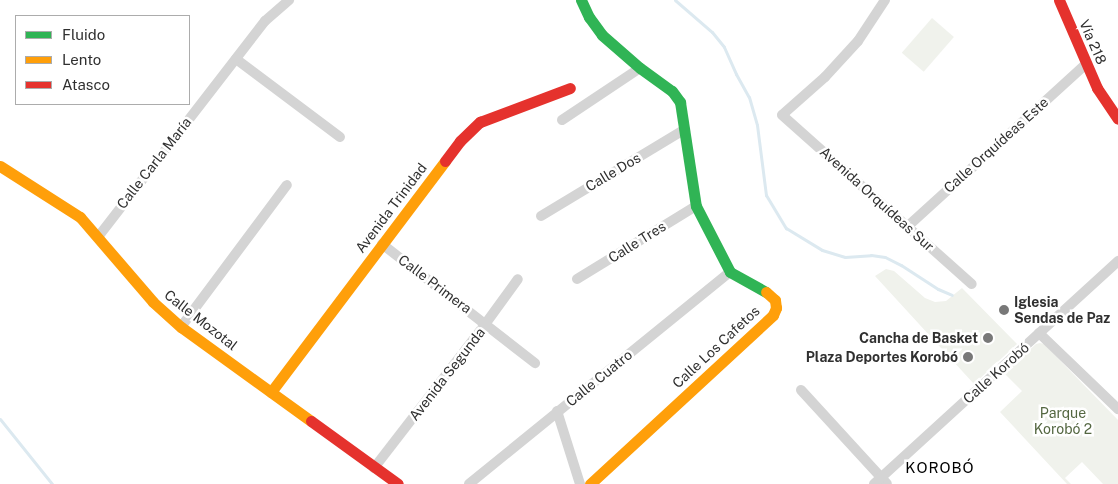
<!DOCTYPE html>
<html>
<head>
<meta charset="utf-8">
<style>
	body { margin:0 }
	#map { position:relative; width:1118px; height:484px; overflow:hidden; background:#fff; font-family:"Public Sans",sans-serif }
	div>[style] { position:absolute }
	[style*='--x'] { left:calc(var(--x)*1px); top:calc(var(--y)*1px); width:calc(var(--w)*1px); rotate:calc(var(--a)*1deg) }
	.green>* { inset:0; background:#f0f2ec; transform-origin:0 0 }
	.stream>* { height:3px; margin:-1.5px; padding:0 1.5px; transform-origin:1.5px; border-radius:1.5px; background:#dce9f0 }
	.street>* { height:10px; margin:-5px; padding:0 5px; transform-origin:5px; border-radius:5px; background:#d4d4d4 }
	.fast>* { height:11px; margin:-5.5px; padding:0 5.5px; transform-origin:5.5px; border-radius:5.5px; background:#30b455 }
	.slow>* { height:11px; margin:-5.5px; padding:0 5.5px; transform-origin:5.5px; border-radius:5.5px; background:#ff9f0a }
	.jam>* { height:11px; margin:-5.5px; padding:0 5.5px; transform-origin:5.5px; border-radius:5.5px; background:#e5322d }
	.dots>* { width:14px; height:14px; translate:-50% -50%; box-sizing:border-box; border:2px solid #fff; border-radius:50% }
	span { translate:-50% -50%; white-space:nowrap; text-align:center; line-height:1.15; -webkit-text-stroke:5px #fff; paint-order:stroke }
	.street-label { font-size:14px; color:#303030 }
	.poi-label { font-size:14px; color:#303030; font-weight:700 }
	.left { translate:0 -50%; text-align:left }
	.right { translate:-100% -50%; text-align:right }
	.park-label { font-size:14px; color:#546741 }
	.neighbourhood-label { font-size:15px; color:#000; letter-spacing:1px }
	.legend { position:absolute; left:15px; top:15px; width:175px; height:90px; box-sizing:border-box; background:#fff; border:1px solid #acacac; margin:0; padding:6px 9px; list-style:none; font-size:15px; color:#303030 }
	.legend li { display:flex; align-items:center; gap:10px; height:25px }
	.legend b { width:25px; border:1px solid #acacac }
</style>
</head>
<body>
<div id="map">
	<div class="green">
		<div style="left:932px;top:18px;width:29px;height:46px;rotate:41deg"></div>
		<div style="clip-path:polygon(886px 269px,894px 271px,925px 298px,935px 302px,946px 301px,962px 288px,1017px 344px,974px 384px,875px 276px)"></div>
		<div style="clip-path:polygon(1040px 343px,1044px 344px,1118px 420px,1118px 484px,1103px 484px,1082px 462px,1065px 478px,1071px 484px,1067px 484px,1000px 412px,1022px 391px,1004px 373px,1036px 344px)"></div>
	</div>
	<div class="stream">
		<div style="--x:675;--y:0;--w:49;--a:40.9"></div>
		<div style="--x:712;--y:32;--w:19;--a:51"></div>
		<div style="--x:724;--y:47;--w:30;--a:66"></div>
		<div style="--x:736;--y:74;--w:26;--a:61"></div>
		<div style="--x:749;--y:97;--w:29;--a:74"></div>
		<div style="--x:757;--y:125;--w:71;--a:82.7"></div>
		<div style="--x:766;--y:195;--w:39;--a:59"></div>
		<div style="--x:786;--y:228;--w:42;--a:31.4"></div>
		<div style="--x:822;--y:250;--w:24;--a:17"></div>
		<div style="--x:845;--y:257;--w:26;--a:-4"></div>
		<div style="--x:871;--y:255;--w:14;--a:8"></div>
		<div style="--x:885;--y:257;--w:18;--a:27"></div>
		<div style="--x:901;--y:265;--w:44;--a:33"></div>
		<div style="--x:938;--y:289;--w:15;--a:23"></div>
		<div style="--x:0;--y:419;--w:83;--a:51.3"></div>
	</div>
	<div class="street">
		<div style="--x:885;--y:0;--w:49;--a:123.4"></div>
		<div style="--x:858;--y:41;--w:49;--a:132.5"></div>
		<div style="--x:825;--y:77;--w:57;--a:138.5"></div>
		<div style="--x:782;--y:115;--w:254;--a:41.7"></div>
		<div style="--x:236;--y:59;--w:130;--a:36.9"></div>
		<div style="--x:562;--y:120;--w:94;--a:-33.7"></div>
		<div style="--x:541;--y:216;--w:168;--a:-31.1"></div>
		<div style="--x:908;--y:226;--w:241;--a:-42.3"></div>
		<div style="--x:98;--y:237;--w:273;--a:-52.3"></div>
		<div style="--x:265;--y:21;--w:32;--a:-41"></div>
		<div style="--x:382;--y:244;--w:194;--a:37.9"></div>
		<div style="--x:577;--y:279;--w:140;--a:-31.5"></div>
		<div style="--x:181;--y:327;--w:177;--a:-53.3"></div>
		<div style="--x:1039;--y:333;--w:110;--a:43.9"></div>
		<div style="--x:801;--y:390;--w:127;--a:47.5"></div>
		<div style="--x:557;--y:411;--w:77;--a:72.5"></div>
		<div style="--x:374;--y:468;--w:183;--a:-52.3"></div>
		<div style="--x:486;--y:323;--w:54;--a:-54"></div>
		<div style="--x:469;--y:484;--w:336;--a:-39.1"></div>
		<div style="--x:874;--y:484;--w:331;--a:-42.4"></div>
	</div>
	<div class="fast">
		<div style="--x:581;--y:0;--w:19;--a:65"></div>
		<div style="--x:589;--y:17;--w:22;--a:54"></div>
		<div style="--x:602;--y:35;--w:50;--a:41"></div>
		<div style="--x:640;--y:68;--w:39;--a:36"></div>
		<div style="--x:672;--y:91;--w:14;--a:54"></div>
		<div style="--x:680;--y:102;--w:105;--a:81.3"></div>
		<div style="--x:696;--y:206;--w:74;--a:62.7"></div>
		<div style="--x:730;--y:272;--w:41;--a:29.1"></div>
	</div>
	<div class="slow">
		<div style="--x:0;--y:166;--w:95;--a:32.5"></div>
		<div style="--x:80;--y:217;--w:112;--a:49.3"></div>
		<div style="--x:153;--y:302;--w:38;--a:42"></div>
		<div style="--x:181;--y:327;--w:160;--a:35.9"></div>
		<div style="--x:271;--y:392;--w:289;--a:-53"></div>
		<div style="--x:590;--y:484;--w:249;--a:-42.7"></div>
		<div style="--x:773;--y:315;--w:8;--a:-67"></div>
		<div style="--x:776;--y:308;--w:8;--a:-97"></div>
		<div style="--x:775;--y:300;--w:12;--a:-138"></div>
	</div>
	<div class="jam">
		<div style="--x:1059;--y:0;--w:96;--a:66.6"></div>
		<div style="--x:1097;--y:88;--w:37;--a:56"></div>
		<div style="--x:445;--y:161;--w:25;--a:-53"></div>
		<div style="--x:460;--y:141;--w:28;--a:-44"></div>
		<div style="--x:480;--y:122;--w:96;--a:-20.7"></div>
		<div style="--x:311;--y:421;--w:107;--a:35.9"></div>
	</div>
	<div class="dots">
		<div style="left:1004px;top:310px;background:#787878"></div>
		<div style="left:988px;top:338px;background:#787878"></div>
		<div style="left:968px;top:357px;background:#787878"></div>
	</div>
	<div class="street-label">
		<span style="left:1093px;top:42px;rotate:66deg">Vía 218</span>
		<span style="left:996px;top:145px;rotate:-42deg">Calle Orquídeas Este</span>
		<span style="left:154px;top:163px;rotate:-52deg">Calle Carla María</span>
		<span style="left:613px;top:172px;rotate:-31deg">Calle Dos</span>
		<span style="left:877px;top:199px;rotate:42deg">Avenida Orquídeas Sur</span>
		<span style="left:391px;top:208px;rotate:-53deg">Avenida Trinidad</span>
		<span style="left:637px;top:242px;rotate:-32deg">Calle Tres</span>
		<span style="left:435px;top:284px;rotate:37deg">Calle Primera</span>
		<span style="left:201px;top:320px;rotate:38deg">Calle Mozotal</span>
		<span style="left:716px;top:347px;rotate:-43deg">Calle Los Cafetos</span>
		<span style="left:996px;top:373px;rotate:-42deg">Calle Korobó</span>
		<span style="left:447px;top:374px;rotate:-52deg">Avenida Segunda</span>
		<span style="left:599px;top:378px;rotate:-39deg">Calle Cuatro</span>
	</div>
	<div class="poi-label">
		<span class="left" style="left:1014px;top:310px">Iglesia<br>Sendas de Paz</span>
		<span class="right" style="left:978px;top:338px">Cancha de Basket</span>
		<span class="right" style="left:958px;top:357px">Plaza Deportes Korobó</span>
	</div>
	<div class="park-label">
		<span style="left:1063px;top:421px">Parque<br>Korobó 2</span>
	</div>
	<div class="neighbourhood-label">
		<span style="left:940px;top:468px">KOROBÓ</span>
	</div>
	<ul class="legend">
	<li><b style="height:6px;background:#30b455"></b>Fluido</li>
	<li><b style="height:6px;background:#ff9f0a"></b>Lento</li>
	<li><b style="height:6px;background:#e5322d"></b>Atasco</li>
	</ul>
</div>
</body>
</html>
